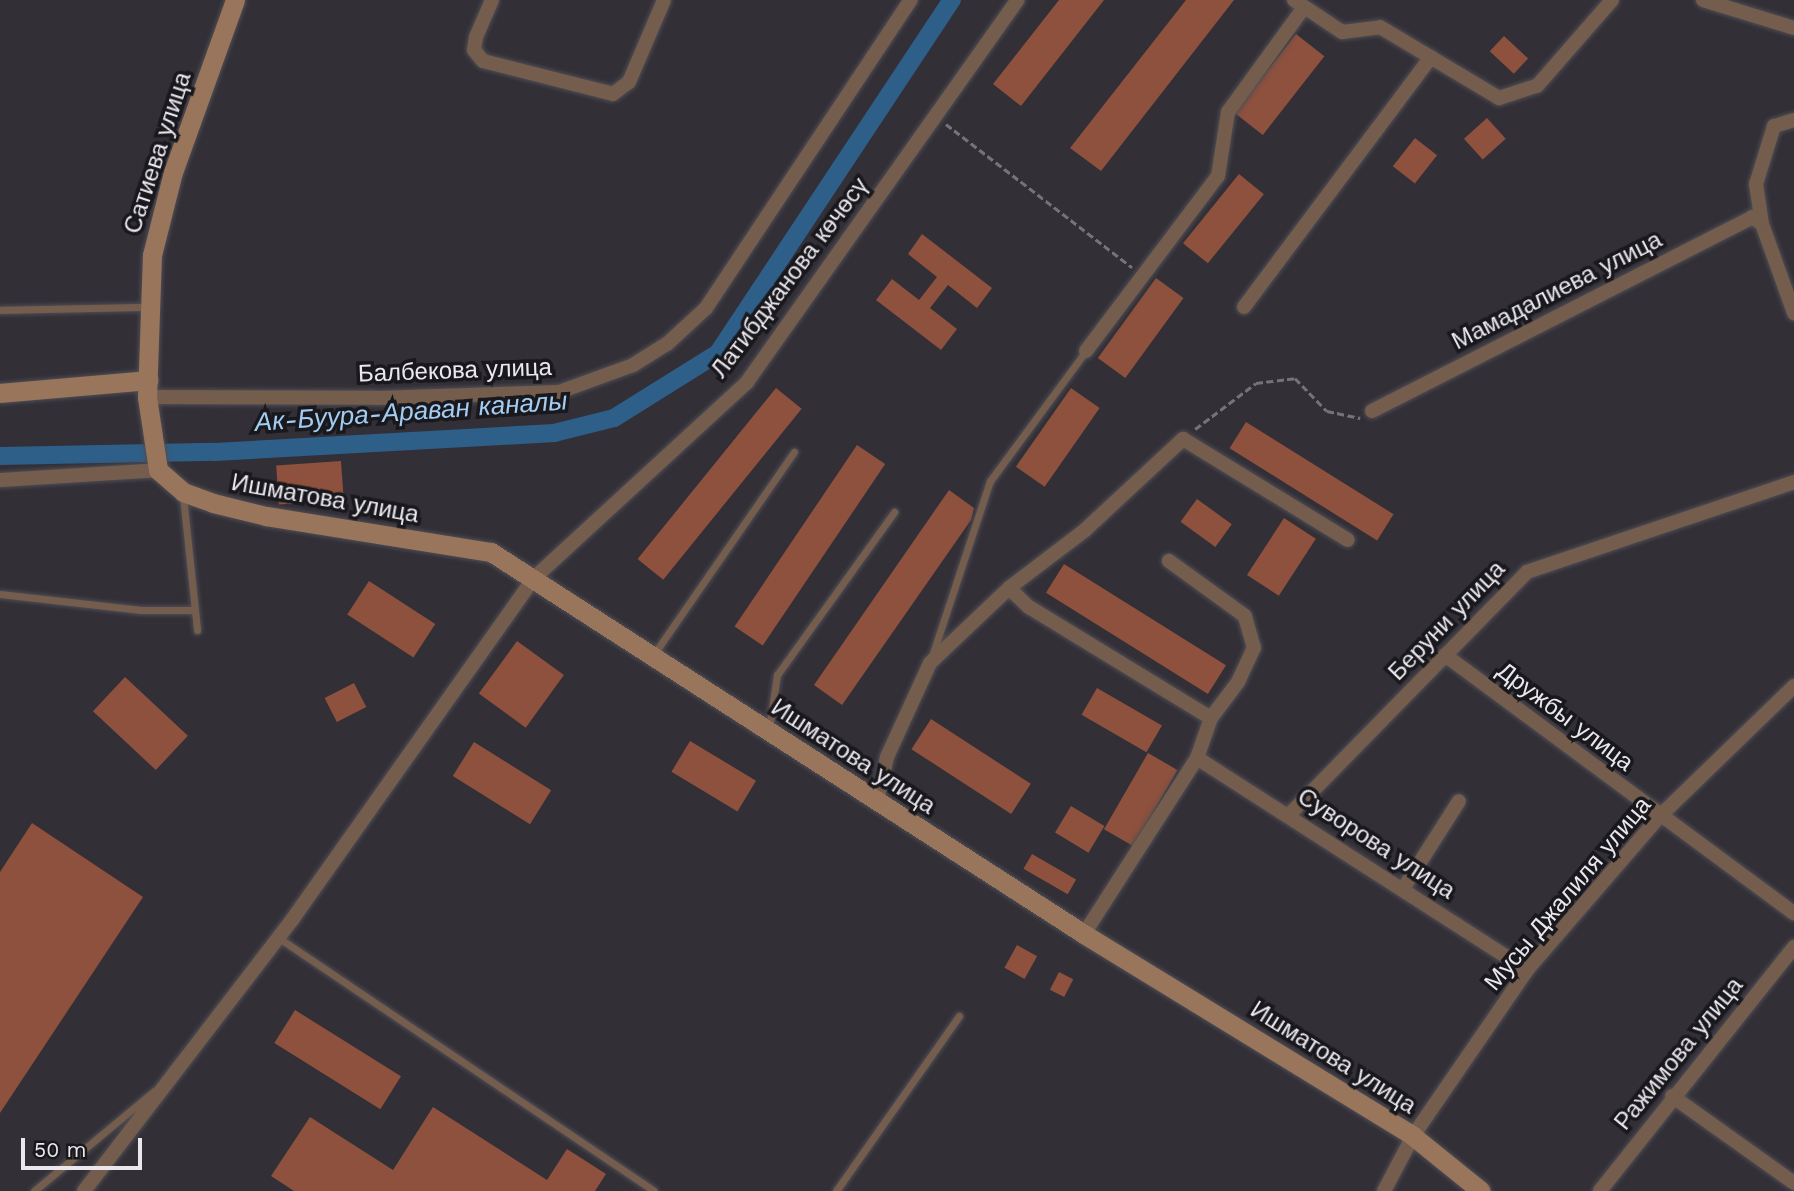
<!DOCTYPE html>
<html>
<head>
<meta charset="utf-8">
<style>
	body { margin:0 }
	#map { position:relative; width:1794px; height:1191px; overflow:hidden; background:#322f37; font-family:"Work Sans",sans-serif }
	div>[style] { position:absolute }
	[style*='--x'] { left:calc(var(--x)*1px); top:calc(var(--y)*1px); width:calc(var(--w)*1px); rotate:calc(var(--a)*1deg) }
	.canal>* { height:18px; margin:-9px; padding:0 9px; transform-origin:9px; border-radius:9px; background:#2e5f89 }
	.building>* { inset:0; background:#8d513e; transform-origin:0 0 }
	.path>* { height:2.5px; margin-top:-1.25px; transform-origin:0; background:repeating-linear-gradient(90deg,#75737a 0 7px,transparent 0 10.5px) }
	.roads { filter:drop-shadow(0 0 2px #4f4d54) drop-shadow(0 0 2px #4f4d54) }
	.lane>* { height:7px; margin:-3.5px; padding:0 3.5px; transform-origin:3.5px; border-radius:3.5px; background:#745d4d }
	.street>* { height:14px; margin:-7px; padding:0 7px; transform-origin:7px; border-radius:7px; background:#745d4d }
	.secondary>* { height:19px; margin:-9.5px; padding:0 9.5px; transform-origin:9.5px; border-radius:9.5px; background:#99765b }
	span { translate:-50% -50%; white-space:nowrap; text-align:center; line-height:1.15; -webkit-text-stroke:7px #19181c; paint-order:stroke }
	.street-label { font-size:24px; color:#eae8ee }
	.water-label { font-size:26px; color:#a3ccf3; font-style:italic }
	.scale { position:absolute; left:21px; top:1138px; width:121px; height:32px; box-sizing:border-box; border:4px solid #eae8ee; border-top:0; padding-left:9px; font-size:21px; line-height:24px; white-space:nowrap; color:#eae8ee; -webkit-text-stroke:5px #19181c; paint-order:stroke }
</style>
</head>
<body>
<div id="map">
	<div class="canal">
		<div style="--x:0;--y:456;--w:215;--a:-1.1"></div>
		<div style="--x:215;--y:452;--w:340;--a:-3.2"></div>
		<div style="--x:554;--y:433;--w:62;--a:-14"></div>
		<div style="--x:614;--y:418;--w:123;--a:-32"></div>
		<div style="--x:718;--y:353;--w:424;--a:-56.5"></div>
	</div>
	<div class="building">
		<div style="clip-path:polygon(1059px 0,1104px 0,1021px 106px,993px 84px)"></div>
		<div style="clip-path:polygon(1186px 0,1234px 0,1101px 171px,1070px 148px)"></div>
		<div style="left:1296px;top:34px;width:36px;height:100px;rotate:38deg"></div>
		<div style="left:1504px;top:36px;width:33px;height:21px;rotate:43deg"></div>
		<div style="left:1487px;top:118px;width:28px;height:31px;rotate:48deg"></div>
		<div style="left:1415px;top:138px;width:28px;height:36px;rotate:38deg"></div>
		<div style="left:1239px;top:174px;width:32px;height:89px;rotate:39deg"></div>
		<div style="clip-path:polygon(922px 234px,992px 288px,977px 308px,948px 285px,930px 308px,957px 329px,941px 350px,876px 300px,892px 279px,919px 300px,937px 277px,908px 254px)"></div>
		<div style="left:1156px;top:278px;width:34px;height:99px;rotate:36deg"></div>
		<div style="left:776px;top:388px;width:33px;height:220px;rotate:39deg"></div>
		<div style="left:1071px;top:388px;width:35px;height:96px;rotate:35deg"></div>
		<div style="left:1246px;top:422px;width:174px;height:31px;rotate:32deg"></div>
		<div style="left:857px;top:445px;width:34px;height:219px;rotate:34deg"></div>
		<div style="left:341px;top:461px;width:39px;height:65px;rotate:86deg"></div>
		<div style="clip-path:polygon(949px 490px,974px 508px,971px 520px,842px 705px,814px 685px)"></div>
		<div style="left:1197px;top:499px;width:43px;height:28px;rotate:36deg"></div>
		<div style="left:1284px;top:518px;width:38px;height:68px;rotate:33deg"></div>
		<div style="left:1064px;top:564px;width:191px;height:34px;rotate:32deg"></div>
		<div style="left:369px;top:581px;width:79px;height:40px;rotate:33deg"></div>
		<div style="left:517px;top:641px;width:58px;height:65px;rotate:36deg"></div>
		<div style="left:125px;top:677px;width:86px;height:47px;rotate:43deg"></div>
		<div style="left:354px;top:683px;width:27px;height:33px;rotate:63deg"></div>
		<div style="left:1097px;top:688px;width:75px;height:31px;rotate:30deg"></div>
		<div style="left:931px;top:719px;width:119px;height:36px;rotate:33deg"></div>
		<div style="left:690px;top:741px;width:77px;height:36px;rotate:31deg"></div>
		<div style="left:474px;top:742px;width:91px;height:40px;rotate:32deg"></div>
		<div style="left:1148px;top:753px;width:34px;height:88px;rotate:30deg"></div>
		<div style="left:1071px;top:806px;width:39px;height:31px;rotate:31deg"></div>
		<div style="clip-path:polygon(32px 823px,143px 897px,0 1113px,0 872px)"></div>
		<div style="left:1032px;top:854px;width:51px;height:17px;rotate:30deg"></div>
		<div style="left:1017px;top:945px;width:23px;height:26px;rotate:29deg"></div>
		<div style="left:1059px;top:972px;width:16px;height:20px;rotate:27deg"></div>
		<div style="left:295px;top:1010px;width:125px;height:39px;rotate:32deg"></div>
		<div style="clip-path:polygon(433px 1107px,547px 1180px,567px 1149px,606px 1174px,595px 1191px,294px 1191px,271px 1176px,310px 1117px,393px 1170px)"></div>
	</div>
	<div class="path">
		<div style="--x:946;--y:124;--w:235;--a:37.6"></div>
		<div style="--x:1195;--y:429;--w:76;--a:-37"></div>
		<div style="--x:1256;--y:383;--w:39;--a:-7"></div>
		<div style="--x:1295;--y:378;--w:46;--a:45.9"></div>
		<div style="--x:1327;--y:411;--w:34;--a:12"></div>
	</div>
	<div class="roads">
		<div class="lane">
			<div style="--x:0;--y:310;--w:148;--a:-1.2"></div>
			<div style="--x:183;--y:496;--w:135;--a:84"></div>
			<div style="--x:0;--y:594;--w:142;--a:6.5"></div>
			<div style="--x:141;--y:610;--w:54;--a:0"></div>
			<div style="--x:654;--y:654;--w:246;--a:-55.3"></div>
			<div style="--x:932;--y:656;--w:184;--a:-71.7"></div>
			<div style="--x:990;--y:481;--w:162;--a:-53.6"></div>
			<div style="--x:769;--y:729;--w:55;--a:-81.6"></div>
			<div style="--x:777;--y:675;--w:201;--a:-54.3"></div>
			<div style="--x:279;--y:938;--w:452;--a:34"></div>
			<div style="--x:34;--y:1191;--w:156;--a:-39.8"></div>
			<div style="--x:836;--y:1191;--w:214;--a:-54.9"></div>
		</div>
		<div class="street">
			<div style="--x:492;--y:0;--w:40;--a:113.4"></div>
			<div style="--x:476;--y:37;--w:13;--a:99"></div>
			<div style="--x:474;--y:50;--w:14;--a:51"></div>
			<div style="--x:483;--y:61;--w:134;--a:14.2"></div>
			<div style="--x:613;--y:94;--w:20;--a:-37"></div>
			<div style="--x:629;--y:82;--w:89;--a:-66.9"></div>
			<div style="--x:1294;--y:0;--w:58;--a:33.7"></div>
			<div style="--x:1342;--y:32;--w:38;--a:-7"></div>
			<div style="--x:1380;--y:27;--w:139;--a:30.8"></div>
			<div style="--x:1499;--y:98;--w:40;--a:-18"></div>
			<div style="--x:1537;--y:86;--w:114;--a:-48.9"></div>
			<div style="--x:1703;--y:0;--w:95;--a:17.1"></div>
			<div style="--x:1794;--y:120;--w:21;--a:163"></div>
			<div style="--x:1774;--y:126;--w:61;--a:107.2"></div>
			<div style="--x:1756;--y:184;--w:40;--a:81.5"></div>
			<div style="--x:1762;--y:224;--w:95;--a:70.2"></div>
			<div style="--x:1244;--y:307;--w:312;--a:-53.2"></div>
			<div style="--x:1086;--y:351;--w:219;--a:-53"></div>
			<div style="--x:1218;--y:176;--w:65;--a:-81.1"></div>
			<div style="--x:1228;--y:112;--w:126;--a:-54"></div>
			<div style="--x:147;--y:397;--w:230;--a:0.2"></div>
			<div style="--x:377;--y:398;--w:182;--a:-1.9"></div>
			<div style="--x:559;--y:392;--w:79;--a:-20"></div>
			<div style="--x:633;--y:365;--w:40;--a:-32"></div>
			<div style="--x:667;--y:344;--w:53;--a:-42.7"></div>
			<div style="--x:706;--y:308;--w:370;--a:-56.4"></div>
			<div style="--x:1372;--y:411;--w:427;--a:-27"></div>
			<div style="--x:1752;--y:217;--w:12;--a:35"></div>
			<div style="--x:0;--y:480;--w:158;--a:-3.6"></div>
			<div style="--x:1009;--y:588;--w:28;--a:44"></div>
			<div style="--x:1029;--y:607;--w:213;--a:31.4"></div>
			<div style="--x:1445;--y:655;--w:434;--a:36.5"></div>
			<div style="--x:1197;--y:758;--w:392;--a:32.7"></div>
			<div style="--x:877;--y:801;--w:45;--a:-77.2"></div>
			<div style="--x:887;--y:757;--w:103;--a:-65.4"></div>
			<div style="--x:930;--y:663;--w:109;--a:-43.5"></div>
			<div style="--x:1009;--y:588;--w:96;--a:-37.3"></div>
			<div style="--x:1085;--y:530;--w:134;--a:-42.9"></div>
			<div style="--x:1183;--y:439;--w:193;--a:31.5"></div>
			<div style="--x:1290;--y:814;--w:339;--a:-45.6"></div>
			<div style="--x:1527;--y:572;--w:282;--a:-18.6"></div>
			<div style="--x:1403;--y:889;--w:104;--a:-57.5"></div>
			<div style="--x:1084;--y:934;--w:209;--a:-57.3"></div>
			<div style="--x:1197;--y:758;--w:42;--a:-70.7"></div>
			<div style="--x:1211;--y:718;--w:45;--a:-53.1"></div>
			<div style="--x:1238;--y:682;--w:38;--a:-65"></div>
			<div style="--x:1254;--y:648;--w:33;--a:-106"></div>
			<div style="--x:1245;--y:616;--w:94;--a:-144.1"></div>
			<div style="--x:1672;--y:1096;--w:150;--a:35.5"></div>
			<div style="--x:84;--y:1191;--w:345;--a:-52.5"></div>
			<div style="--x:294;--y:917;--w:414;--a:-54.7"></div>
			<div style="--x:533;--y:579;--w:291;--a:-42.6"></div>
			<div style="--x:747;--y:382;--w:468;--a:-54.7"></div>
			<div style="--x:1384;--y:1191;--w:62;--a:-62.2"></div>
			<div style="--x:1413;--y:1136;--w:201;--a:-55.5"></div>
			<div style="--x:1527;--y:970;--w:203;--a:-49.2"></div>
			<div style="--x:1660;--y:816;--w:187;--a:-44.1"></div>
			<div style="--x:1600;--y:1191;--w:312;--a:-51.5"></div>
		</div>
		<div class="secondary">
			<div style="--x:235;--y:0;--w:183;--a:109.8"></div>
			<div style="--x:173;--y:172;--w:86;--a:104.2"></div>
			<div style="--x:152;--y:255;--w:142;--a:92"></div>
			<div style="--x:147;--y:397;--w:74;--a:81.4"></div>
			<div style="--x:158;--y:470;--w:33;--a:41"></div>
			<div style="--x:183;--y:492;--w:32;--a:20"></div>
			<div style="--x:213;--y:503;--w:55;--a:13.8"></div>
			<div style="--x:266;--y:516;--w:228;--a:9.1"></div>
			<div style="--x:491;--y:552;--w:705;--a:32.79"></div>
			<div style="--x:1084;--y:934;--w:386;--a:31.5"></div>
			<div style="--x:1413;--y:1136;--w:87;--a:39"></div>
			<div style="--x:0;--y:393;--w:149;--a:-5"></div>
		</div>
	</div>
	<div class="street-label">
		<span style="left:158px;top:153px;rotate:-72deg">Сатиева улица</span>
		<span style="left:790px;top:278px;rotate:-53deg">Латибджанова көчөсү</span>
		<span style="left:1557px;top:291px;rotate:-27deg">Мамадалиева улица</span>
		<span style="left:455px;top:371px;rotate:-2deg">Балбекова улица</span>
		<span style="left:325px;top:499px;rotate:10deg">Ишматова улица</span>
		<span style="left:1447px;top:621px;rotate:-46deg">Беруни улица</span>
		<span style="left:1565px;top:717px;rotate:37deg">Дружбы улица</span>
		<span style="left:853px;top:757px;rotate:33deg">Ишматова улица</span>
		<span style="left:1376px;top:844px;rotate:33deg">Суворова улица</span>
		<span style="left:1568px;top:894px;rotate:-50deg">Мусы Джалиля улица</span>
		<span style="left:1679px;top:1054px;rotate:-51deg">Ражимова улица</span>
		<span style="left:1333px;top:1058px;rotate:32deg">Ишматова улица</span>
	</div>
	<div class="water-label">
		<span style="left:411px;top:412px;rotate:-4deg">Ак-Буура-Араван каналы</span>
	</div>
	<div class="scale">50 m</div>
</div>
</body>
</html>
